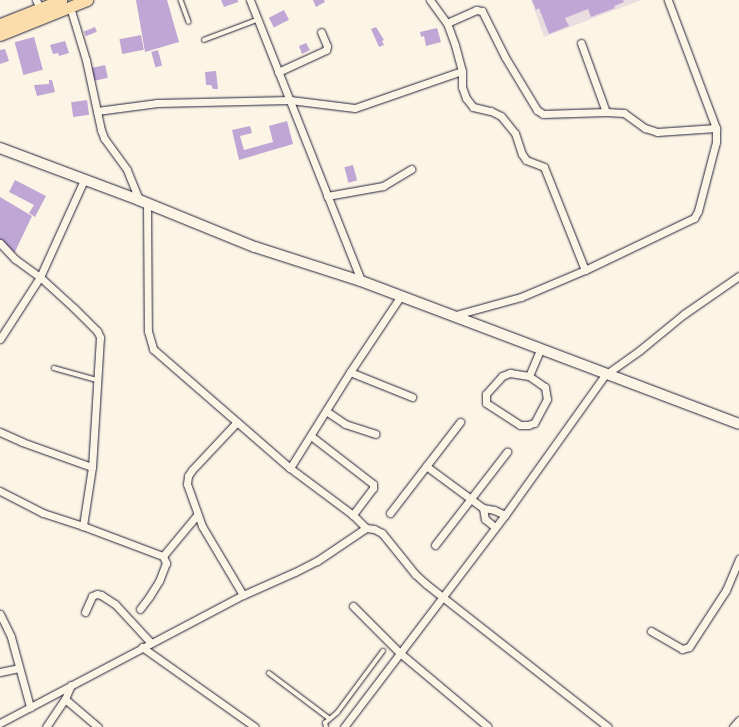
<!DOCTYPE html>
<html>
<head>
<meta charset="utf-8">
<style>
	body { margin:0 }
	#map { position:relative; width:739px; height:727px; overflow:hidden; background:#fcf5e5; font-family:Itim,sans-serif }
	div>[style] { position:absolute }
	[style*='--x'] { left:calc(var(--x)*1px); top:calc(var(--y)*1px); width:calc(var(--w)*1px); rotate:calc(var(--a)*1deg) }
	.built>* { inset:0; background:#eadde0 }
	.building>* { inset:0; background:#bfa6d4; transform-origin:0 0 }
	.roads { filter:drop-shadow(0 0 1px #22223b) drop-shadow(0 0 1px #22223b) }
	.lane>* { height:3.5px; margin:-1.75px; padding:0 1.75px; transform-origin:1.75px; border-radius:1.75px; background:#fcf5e5 }
	.street>* { height:7px; margin:-3.5px; padding:0 3.5px; transform-origin:3.5px; border-radius:3.5px; background:#fcf5e5 }
	.secondary>* { height:10px; margin:-5px; padding:0 5px; transform-origin:5px; border-radius:5px; background:#fcf5e5 }
	.primary>* { height:11px; margin:-5.5px; padding:0 5.5px; transform-origin:5.5px; border-radius:5.5px; background:#faddab }
	span { translate:-50% -50%; white-space:nowrap; text-align:center; line-height:1.15; -webkit-text-stroke:4px #fcf5e5; paint-order:stroke }
</style>
</head>
<body>
<div id="map">
	<div class="built">
		<div style="clip-path:polygon(531px 0,641px 0,544px 37px)"></div>
	</div>
	<div class="building">
		<div style="clip-path:polygon(136px 0,167px 0,179px 42px,145px 52px)"></div>
		<div style="clip-path:polygon(221px 0,238px 0,238px 2px,224px 7px)"></div>
		<div style="clip-path:polygon(313px 0,324px 0,325px 2px,316px 7px)"></div>
		<div style="clip-path:polygon(532px 0,623px 0,624px 2px,614px 6px,615px 8px,591px 17px,588px 9px,565px 18px,569px 26px,549px 34px,539px 8px,536px 10px)"></div>
		<div style="left:284px;top:10px;width:11px;height:17px;rotate:63deg"></div>
		<div style="left:95px;top:27px;width:5px;height:12px;rotate:68deg"></div>
		<div style="clip-path:polygon(376px 27px,384px 40px,382px 41px,384px 45px,379px 47px,371px 29px)"></div>
		<div style="clip-path:polygon(437px 28px,441px 42px,426px 46px,424px 36px,421px 37px,420px 32px)"></div>
		<div style="left:141px;top:35px;width:15px;height:22px;rotate:79deg"></div>
		<div style="left:34px;top:37px;width:34px;height:20px;rotate:75deg"></div>
		<div style="clip-path:polygon(65px 41px,69px 53px,59px 56px,58px 53px,53px 54px,50px 45px)"></div>
		<div style="clip-path:polygon(306px 43px,310px 50px,302px 54px,299px 46px)"></div>
		<div style="clip-path:polygon(5px 49px,9px 61px,0 64px,0 50px)"></div>
		<div style="left:158px;top:50px;width:16px;height:7px;rotate:75deg"></div>
		<div style="left:105px;top:65px;width:13px;height:16px;rotate:77deg"></div>
		<div style="clip-path:polygon(216px 71px,218px 89px,213px 89px,211px 85px,206px 85px,205px 72px)"></div>
		<div style="clip-path:polygon(49px 80px,52px 80px,55px 92px,37px 96px,34px 85px,49px 84px)"></div>
		<div style="left:87px;top:100px;width:15px;height:16px;rotate:82deg"></div>
		<div style="clip-path:polygon(287px 121px,293px 144px,239px 160px,232px 130px,250px 126px,252px 133px,240px 136px,244px 150px,273px 142px,269px 126px)"></div>
		<div style="left:353px;top:165px;width:16px;height:9px;rotate:75deg"></div>
		<div style="clip-path:polygon(15px 180px,46px 196px,35px 217px,29px 213px,34px 205px,9px 192px)"></div>
		<div style="clip-path:polygon(0 197px,32px 216px,13px 256px,0 241px)"></div>
	</div>
	<div class="roads">
		<div class="lane">
			<div style="--x:181;--y:0;--w:23;--a:70"></div>
			<div style="--x:204;--y:40;--w:57;--a:-20.7"></div>
			<div style="--x:54;--y:368;--w:45;--a:15.6"></div>
			<div style="--x:269;--y:673;--w:75;--a:36.9"></div>
			<div style="--x:326;--y:727;--w:4;--a:-104"></div>
			<div style="--x:325;--y:723;--w:16;--a:-40"></div>
			<div style="--x:337;--y:713;--w:77;--a:-53.4"></div>
		</div>
		<div class="street">
			<div style="--x:36;--y:0;--w:9;--a:63"></div>
			<div style="--x:250;--y:0;--w:302;--a:68.4"></div>
			<div style="--x:430;--y:0;--w:29;--a:54"></div>
			<div style="--x:447;--y:23;--w:23;--a:70"></div>
			<div style="--x:455;--y:45;--w:27;--a:75"></div>
			<div style="--x:462;--y:71;--w:16;--a:90"></div>
			<div style="--x:462;--y:87;--w:12;--a:70"></div>
			<div style="--x:466;--y:98;--w:11;--a:52"></div>
			<div style="--x:473;--y:107;--w:18;--a:13"></div>
			<div style="--x:491;--y:111;--w:11;--a:27"></div>
			<div style="--x:501;--y:116;--w:22;--a:51"></div>
			<div style="--x:515;--y:133;--w:22;--a:72"></div>
			<div style="--x:522;--y:154;--w:7;--a:56"></div>
			<div style="--x:526;--y:160;--w:19;--a:21"></div>
			<div style="--x:544;--y:167;--w:111;--a:68.3"></div>
			<div style="--x:70;--y:7;--w:55;--a:73.2"></div>
			<div style="--x:86;--y:60;--w:72;--a:77.9"></div>
			<div style="--x:101;--y:130;--w:9;--a:69"></div>
			<div style="--x:104;--y:138;--w:39;--a:54"></div>
			<div style="--x:127;--y:170;--w:32;--a:68"></div>
			<div style="--x:447;--y:23;--w:32;--a:-24"></div>
			<div style="--x:476;--y:10;--w:6;--a:9"></div>
			<div style="--x:482;--y:11;--w:51;--a:63.4"></div>
			<div style="--x:505;--y:57;--w:62;--a:58.9"></div>
			<div style="--x:537;--y:110;--w:7;--a:34"></div>
			<div style="--x:543;--y:114;--w:63;--a:-1.8"></div>
			<div style="--x:606;--y:112;--w:18;--a:3"></div>
			<div style="--x:624;--y:113;--w:26;--a:36"></div>
			<div style="--x:645;--y:128;--w:13;--a:18"></div>
			<div style="--x:657;--y:132;--w:59;--a:-3.9"></div>
			<div style="--x:581;--y:43;--w:73;--a:70.1"></div>
			<div style="--x:278;--y:72;--w:53;--a:-24.6"></div>
			<div style="--x:326;--y:50;--w:4;--a:-76"></div>
			<div style="--x:327;--y:46;--w:15;--a:-113"></div>
			<div style="--x:97;--y:111;--w:61;--a:-7.6"></div>
			<div style="--x:157;--y:103;--w:133;--a:-1.3"></div>
			<div style="--x:290;--y:100;--w:65;--a:7"></div>
			<div style="--x:355;--y:108;--w:113;--a:-19.1"></div>
			<div style="--x:327;--y:196;--w:57;--a:-10.1"></div>
			<div style="--x:383;--y:186;--w:33;--a:-31"></div>
			<div style="--x:147;--y:203;--w:128;--a:89.6"></div>
			<div style="--x:148;--y:331;--w:19;--a:74"></div>
			<div style="--x:153;--y:349;--w:181;--a:41"></div>
			<div style="--x:290;--y:468;--w:79;--a:36.7"></div>
			<div style="--x:353;--y:515;--w:18;--a:45"></div>
			<div style="--x:0;--y:243;--w:22;--a:47"></div>
			<div style="--x:15;--y:259;--w:31;--a:36"></div>
			<div style="--x:40;--y:277;--w:46;--a:42.4"></div>
			<div style="--x:74;--y:308;--w:33;--a:45"></div>
			<div style="--x:97;--y:331;--w:7;--a:63"></div>
			<div style="--x:100;--y:337;--w:130;--a:93.5"></div>
			<div style="--x:92;--y:467;--w:60;--a:98.7"></div>
			<div style="--x:452;--y:316;--w:72;--a:-15.4"></div>
			<div style="--x:521;--y:297;--w:69;--a:-22.9"></div>
			<div style="--x:585;--y:270;--w:121;--a:-25.5"></div>
			<div style="--x:694;--y:218;--w:8;--a:-60"></div>
			<div style="--x:698;--y:211;--w:71;--a:-75.4"></div>
			<div style="--x:716;--y:142;--w:14;--a:-90"></div>
			<div style="--x:716;--y:128;--w:137;--a:-110.6"></div>
			<div style="--x:0;--y:339;--w:74;--a:-57.2"></div>
			<div style="--x:40;--y:277;--w:107;--a:-65.6"></div>
			<div style="--x:350;--y:372;--w:67;--a:22"></div>
			<div style="--x:510;--y:373;--w:19;--a:9"></div>
			<div style="--x:529;--y:376;--w:19;--a:35"></div>
			<div style="--x:545;--y:387;--w:12;--a:81"></div>
			<div style="--x:547;--y:399;--w:27;--a:118"></div>
			<div style="--x:534;--y:423;--w:6;--a:162"></div>
			<div style="--x:528;--y:425;--w:8;--a:180"></div>
			<div style="--x:520;--y:425;--w:40;--a:-147.1"></div>
			<div style="--x:486;--y:403;--w:9;--a:-90"></div>
			<div style="--x:486;--y:394;--w:24;--a:-48"></div>
			<div style="--x:502;--y:376;--w:9;--a:-21"></div>
			<div style="--x:529;--y:376;--w:30;--a:-67"></div>
			<div style="--x:326;--y:411;--w:23;--a:34"></div>
			<div style="--x:345;--y:424;--w:32;--a:18"></div>
			<div style="--x:237;--y:422;--w:66;--a:133.2"></div>
			<div style="--x:192;--y:470;--w:7;--a:124"></div>
			<div style="--x:188;--y:476;--w:8;--a:97"></div>
			<div style="--x:187;--y:484;--w:45;--a:70.3"></div>
			<div style="--x:202;--y:526;--w:80;--a:59.3"></div>
			<div style="--x:0;--y:432;--w:24;--a:24"></div>
			<div style="--x:22;--y:442;--w:74;--a:19.7"></div>
			<div style="--x:311;--y:436;--w:78;--a:37.7"></div>
			<div style="--x:373;--y:484;--w:4;--a:90"></div>
			<div style="--x:373;--y:488;--w:34;--a:127"></div>
			<div style="--x:426;--y:466;--w:71;--a:36.4"></div>
			<div style="--x:483;--y:508;--w:11;--a:10"></div>
			<div style="--x:494;--y:510;--w:12;--a:24"></div>
			<div style="--x:290;--y:468;--w:113;--a:-58"></div>
			<div style="--x:350;--y:372;--w:90;--a:-56.3"></div>
			<div style="--x:0;--y:491;--w:48;--a:27.1"></div>
			<div style="--x:43;--y:513;--w:42;--a:18"></div>
			<div style="--x:83;--y:526;--w:85;--a:20.6"></div>
			<div style="--x:163;--y:556;--w:8;--a:67"></div>
			<div style="--x:166;--y:563;--w:19;--a:111"></div>
			<div style="--x:159;--y:581;--w:19;--a:122"></div>
			<div style="--x:149;--y:597;--w:15;--a:127"></div>
			<div style="--x:483;--y:508;--w:11;--a:80"></div>
			<div style="--x:485;--y:519;--w:13;--a:39"></div>
			<div style="--x:390;--y:513;--w:115;--a:-52.4"></div>
			<div style="--x:435;--y:545;--w:118;--a:-52.3"></div>
			<div style="--x:163;--y:556;--w:53;--a:-50.3"></div>
			<div style="--x:353;--y:606;--w:66;--a:45"></div>
			<div style="--x:400;--y:653;--w:114;--a:40"></div>
			<div style="--x:85;--y:612;--w:17;--a:-66"></div>
			<div style="--x:92;--y:596;--w:5;--a:-22"></div>
			<div style="--x:97;--y:594;--w:4;--a:14"></div>
			<div style="--x:101;--y:595;--w:17;--a:33"></div>
			<div style="--x:115;--y:604;--w:53;--a:47.3"></div>
			<div style="--x:0;--y:614;--w:25;--a:64"></div>
			<div style="--x:11;--y:637;--w:73;--a:74.8"></div>
			<div style="--x:651;--y:631;--w:36;--a:30"></div>
			<div style="--x:682;--y:649;--w:7;--a:-16"></div>
			<div style="--x:689;--y:647;--w:68;--a:-57"></div>
			<div style="--x:726;--y:590;--w:34;--a:-67"></div>
			<div style="--x:142;--y:647;--w:138;--a:35.3"></div>
			<div style="--x:0;--y:672;--w:19;--a:-12"></div>
			<div style="--x:65;--y:699;--w:43;--a:40.3"></div>
			<div style="--x:0;--y:723;--w:275;--a:-27.8"></div>
			<div style="--x:243;--y:595;--w:57;--a:-23.9"></div>
			<div style="--x:295;--y:572;--w:25;--a:-27"></div>
			<div style="--x:317;--y:561;--w:59;--a:-34"></div>
			<div style="--x:366;--y:528;--w:8;--a:7"></div>
			<div style="--x:374;--y:529;--w:9;--a:27"></div>
			<div style="--x:382;--y:533;--w:53;--a:51.2"></div>
			<div style="--x:415;--y:574;--w:15;--a:42"></div>
			<div style="--x:426;--y:584;--w:231;--a:38.2"></div>
			<div style="--x:46;--y:727;--w:34;--a:-56"></div>
			<div style="--x:65;--y:699;--w:15;--a:-67"></div>
			<div style="--x:344;--y:727;--w:266;--a:-52.8"></div>
			<div style="--x:505;--y:515;--w:172;--a:-54.5"></div>
			<div style="--x:605;--y:375;--w:43;--a:-35.5"></div>
			<div style="--x:640;--y:350;--w:57;--a:-39.3"></div>
			<div style="--x:684;--y:314;--w:67;--a:-34.6"></div>
			<div style="--x:733;--y:727;--w:9;--a:-49"></div>
		</div>
		<div class="secondary">
			<div style="--x:0;--y:148;--w:148;--a:20.5"></div>
			<div style="--x:139;--y:200;--w:125;--a:22.1"></div>
			<div style="--x:255;--y:247;--w:111;--a:17.8"></div>
			<div style="--x:361;--y:281;--w:404;--a:20.7"></div>
		</div>
		<div class="primary">
			<div style="--x:0;--y:24;--w:66;--a:-21.5"></div>
			<div style="--x:0;--y:35;--w:94;--a:-21.9"></div>
		</div>
	</div>
</div>
</body>
</html>
